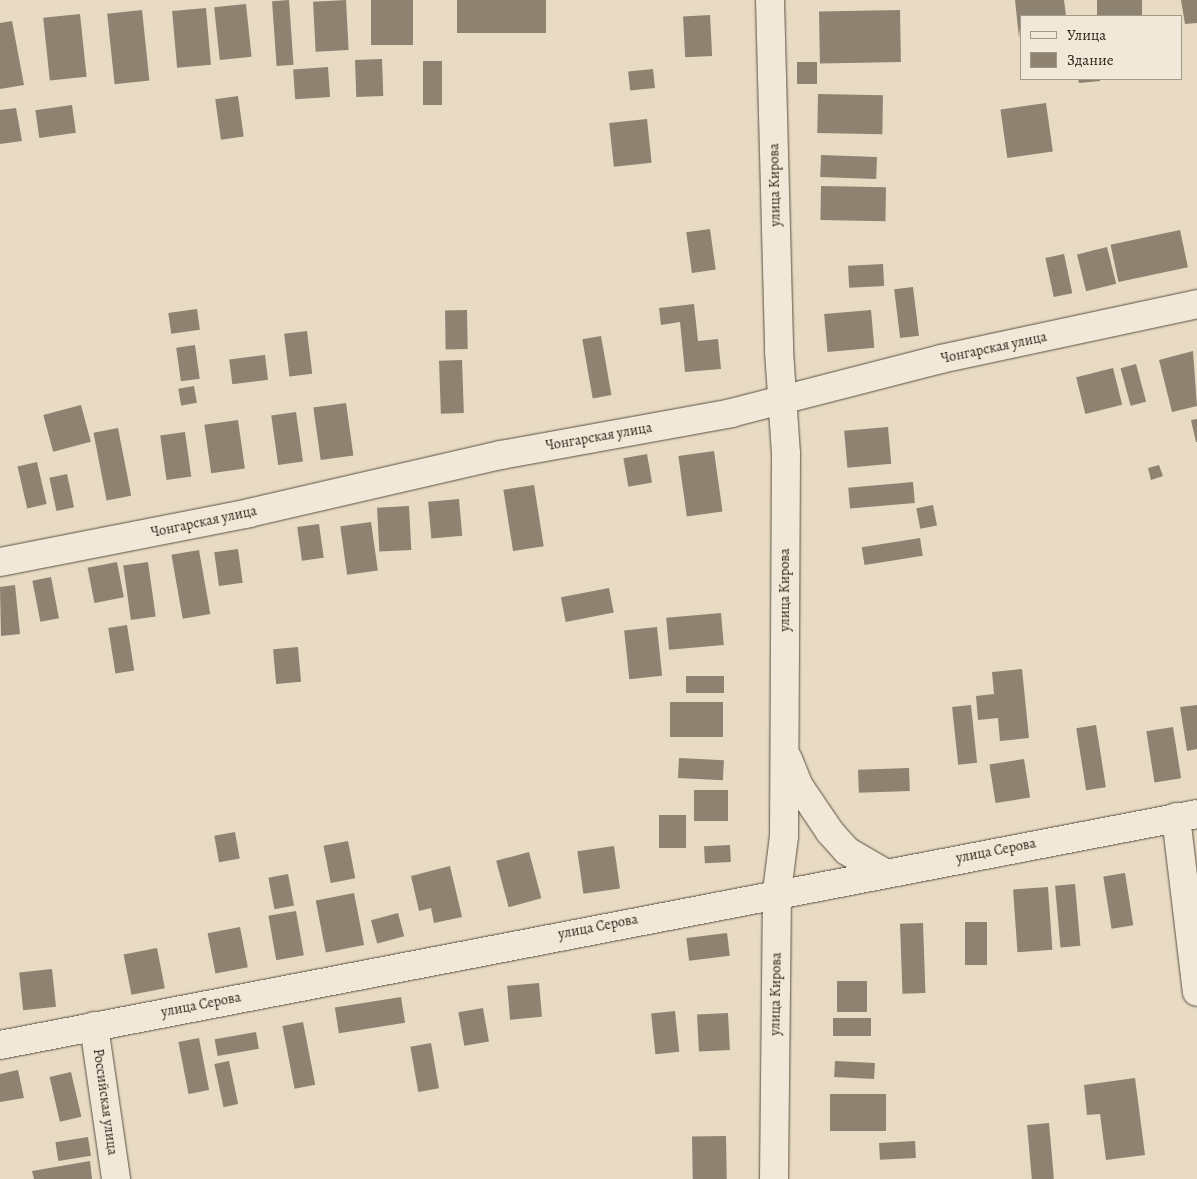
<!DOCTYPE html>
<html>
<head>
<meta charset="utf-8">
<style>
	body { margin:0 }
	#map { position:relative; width:1197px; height:1179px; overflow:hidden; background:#e9dbc3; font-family:Alegreya,serif }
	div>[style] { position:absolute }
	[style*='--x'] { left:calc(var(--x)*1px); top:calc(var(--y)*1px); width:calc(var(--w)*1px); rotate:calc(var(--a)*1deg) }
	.building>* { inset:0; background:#8e8271; transform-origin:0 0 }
	.roads { filter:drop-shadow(0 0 1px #5a5043) drop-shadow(0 0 1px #5a5043) }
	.street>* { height:28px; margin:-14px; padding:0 14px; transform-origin:14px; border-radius:14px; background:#f1e8d8 }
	span { translate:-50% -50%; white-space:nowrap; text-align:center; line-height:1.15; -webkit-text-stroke:4px #f1e8d8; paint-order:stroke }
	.street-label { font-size:14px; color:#2b2218 }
	.legend { position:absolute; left:1020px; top:15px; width:162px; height:65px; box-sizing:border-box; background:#f1e8d8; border:1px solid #a2998b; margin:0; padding:6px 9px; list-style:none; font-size:15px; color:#2b2218 }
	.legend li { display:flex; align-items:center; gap:10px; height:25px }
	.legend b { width:25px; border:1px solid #a2998b }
</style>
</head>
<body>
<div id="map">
	<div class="building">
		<div style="left:289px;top:0;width:65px;height:17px;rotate:86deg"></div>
		<div style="left:346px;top:0;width:50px;height:33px;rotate:87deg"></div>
		<div style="left:371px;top:0;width:42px;height:45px"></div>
		<div style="left:457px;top:0;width:89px;height:33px"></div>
		<div style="clip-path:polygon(1015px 0,1064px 0,1066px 16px,1021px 16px,1019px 38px)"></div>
		<div style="left:1097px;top:0;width:45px;height:16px"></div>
		<div style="clip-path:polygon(1181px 0,1197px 0,1197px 23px,1185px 24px)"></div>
		<div style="left:246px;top:4px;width:53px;height:32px;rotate:84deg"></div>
		<div style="left:206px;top:8px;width:57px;height:34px;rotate:85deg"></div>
		<div style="left:142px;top:10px;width:71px;height:35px;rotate:84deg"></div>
		<div style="left:900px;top:10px;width:52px;height:81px;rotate:89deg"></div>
		<div style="left:80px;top:14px;width:63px;height:37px;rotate:84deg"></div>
		<div style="left:710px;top:15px;width:41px;height:27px;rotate:87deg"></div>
		<div style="clip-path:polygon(12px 21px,24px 85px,0 89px,0 23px)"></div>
		<div style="left:382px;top:59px;width:37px;height:27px;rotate:88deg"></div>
		<div style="left:423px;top:61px;width:19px;height:44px"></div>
		<div style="left:797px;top:62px;width:20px;height:22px"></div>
		<div style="left:328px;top:67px;width:30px;height:35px;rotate:86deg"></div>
		<div style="left:653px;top:69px;width:19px;height:25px;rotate:84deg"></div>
		<div style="clip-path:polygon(1078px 79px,1100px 79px,1100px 81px,1079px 83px)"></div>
		<div style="left:818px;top:94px;width:65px;height:39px;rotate:1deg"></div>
		<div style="left:238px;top:96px;width:41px;height:23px;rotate:82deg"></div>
		<div style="left:1046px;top:103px;width:49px;height:46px;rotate:82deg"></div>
		<div style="left:72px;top:105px;width:28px;height:37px;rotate:82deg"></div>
		<div style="clip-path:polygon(16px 108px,22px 141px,0 144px,0 110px)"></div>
		<div style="left:647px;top:119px;width:44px;height:38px;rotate:84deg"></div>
		<div style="left:821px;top:155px;width:56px;height:22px;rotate:2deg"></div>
		<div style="left:821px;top:186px;width:65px;height:34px;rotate:1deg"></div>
		<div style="left:710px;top:229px;width:41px;height:24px;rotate:82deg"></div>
		<div style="left:1180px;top:230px;width:38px;height:71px;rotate:78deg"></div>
		<div style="left:1107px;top:247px;width:38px;height:31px;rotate:76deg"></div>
		<div style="left:1064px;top:254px;width:40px;height:19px;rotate:78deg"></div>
		<div style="left:883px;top:264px;width:22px;height:35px;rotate:87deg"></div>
		<div style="left:913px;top:287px;width:49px;height:19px;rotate:83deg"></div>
		<div style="clip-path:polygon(694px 304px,698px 341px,718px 339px,721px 369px,685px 372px,680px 322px,661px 325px,659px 308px)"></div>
		<div style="left:197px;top:309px;width:21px;height:29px;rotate:82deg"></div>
		<div style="left:467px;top:310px;width:39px;height:22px;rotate:89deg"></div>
		<div style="left:871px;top:310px;width:38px;height:47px;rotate:85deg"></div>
		<div style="left:307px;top:331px;width:43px;height:23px;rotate:83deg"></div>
		<div style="left:601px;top:336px;width:60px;height:19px;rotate:80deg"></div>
		<div style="left:195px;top:345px;width:34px;height:19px;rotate:82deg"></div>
		<div style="clip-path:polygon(1193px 351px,1197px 406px,1172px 412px,1159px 360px)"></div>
		<div style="left:265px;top:355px;width:25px;height:36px;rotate:83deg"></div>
		<div style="left:462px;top:360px;width:53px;height:23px;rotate:88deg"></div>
		<div style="left:1136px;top:364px;width:39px;height:16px;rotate:75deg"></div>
		<div style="left:1113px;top:368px;width:38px;height:38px;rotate:76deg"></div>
		<div style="left:194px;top:386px;width:17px;height:16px;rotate:80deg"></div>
		<div style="left:346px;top:403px;width:53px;height:33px;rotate:82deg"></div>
		<div style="left:81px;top:405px;width:38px;height:39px;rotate:75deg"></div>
		<div style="left:296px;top:412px;width:50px;height:25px;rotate:82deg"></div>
		<div style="clip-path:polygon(1197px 419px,1197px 442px,1196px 442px,1191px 420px)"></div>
		<div style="left:238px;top:420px;width:49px;height:34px;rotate:82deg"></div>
		<div style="left:888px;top:427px;width:37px;height:44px;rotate:85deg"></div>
		<div style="left:118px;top:428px;width:69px;height:25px;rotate:79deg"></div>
		<div style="left:185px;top:432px;width:45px;height:25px;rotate:82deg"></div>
		<div style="left:714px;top:451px;width:61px;height:36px;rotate:82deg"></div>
		<div style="left:647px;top:454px;width:29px;height:24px;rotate:80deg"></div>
		<div style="left:37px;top:462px;width:43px;height:20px;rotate:77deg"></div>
		<div style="clip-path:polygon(1159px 465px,1163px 476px,1151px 480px,1148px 468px)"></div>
		<div style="left:67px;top:474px;width:34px;height:18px;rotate:78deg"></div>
		<div style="left:913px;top:482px;width:21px;height:65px;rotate:85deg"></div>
		<div style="left:534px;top:485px;width:62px;height:31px;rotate:81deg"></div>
		<div style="left:459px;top:499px;width:37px;height:31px;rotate:85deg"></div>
		<div style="left:933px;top:505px;width:21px;height:17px;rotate:79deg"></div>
		<div style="left:409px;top:506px;width:44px;height:32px;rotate:87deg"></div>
		<div style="left:371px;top:522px;width:49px;height:31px;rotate:82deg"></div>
		<div style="left:319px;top:524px;width:34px;height:22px;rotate:82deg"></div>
		<div style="left:920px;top:538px;width:18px;height:59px;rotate:81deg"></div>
		<div style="left:238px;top:549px;width:34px;height:24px;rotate:82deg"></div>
		<div style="left:199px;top:550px;width:65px;height:28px;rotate:80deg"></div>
		<div style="left:117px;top:562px;width:36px;height:30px;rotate:79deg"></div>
		<div style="left:148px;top:562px;width:55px;height:25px;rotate:82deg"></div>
		<div style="left:51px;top:577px;width:42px;height:19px;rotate:79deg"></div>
		<div style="clip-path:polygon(15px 585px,20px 634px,1px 636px,0 587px)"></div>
		<div style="left:609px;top:588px;width:25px;height:49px;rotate:79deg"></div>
		<div style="left:721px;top:613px;width:32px;height:55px;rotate:85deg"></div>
		<div style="left:127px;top:625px;width:46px;height:19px;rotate:81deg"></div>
		<div style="left:657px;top:627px;width:49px;height:33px;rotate:84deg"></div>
		<div style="left:298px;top:647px;width:35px;height:25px;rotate:85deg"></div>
		<div style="clip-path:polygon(1022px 669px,1029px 738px,1000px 741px,998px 718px,978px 720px,976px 696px,994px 694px,992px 672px)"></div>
		<div style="left:724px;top:676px;width:17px;height:38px;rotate:90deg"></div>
		<div style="left:670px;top:702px;width:53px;height:35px"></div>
		<div style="left:971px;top:705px;width:58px;height:19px;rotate:84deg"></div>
		<div style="clip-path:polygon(1197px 705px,1197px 749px,1187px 751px,1180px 707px)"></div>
		<div style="left:1096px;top:725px;width:63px;height:20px;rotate:81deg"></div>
		<div style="left:1173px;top:727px;width:52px;height:27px;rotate:81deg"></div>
		<div style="left:679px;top:758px;width:45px;height:20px;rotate:3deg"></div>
		<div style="left:1024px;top:759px;width:39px;height:35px;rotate:81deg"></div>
		<div style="left:909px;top:768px;width:23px;height:51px;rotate:88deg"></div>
		<div style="left:694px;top:790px;width:34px;height:31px"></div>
		<div style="left:659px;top:815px;width:27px;height:33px"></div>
		<div style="left:235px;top:832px;width:27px;height:21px;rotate:80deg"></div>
		<div style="left:348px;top:841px;width:38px;height:25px;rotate:79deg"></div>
		<div style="left:730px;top:845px;width:17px;height:26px;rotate:87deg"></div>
		<div style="left:614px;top:846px;width:43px;height:37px;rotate:82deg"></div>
		<div style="left:529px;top:852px;width:48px;height:34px;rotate:75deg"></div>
		<div style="clip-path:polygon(450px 866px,462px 917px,434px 923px,431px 908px,419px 911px,411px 876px)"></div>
		<div style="left:1125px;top:873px;width:53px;height:22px;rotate:81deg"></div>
		<div style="left:288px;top:874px;width:32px;height:20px;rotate:79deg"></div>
		<div style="left:1075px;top:884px;width:62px;height:20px;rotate:85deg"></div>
		<div style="left:1048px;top:887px;width:63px;height:35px;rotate:86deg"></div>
		<div style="left:354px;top:893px;width:53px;height:39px;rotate:79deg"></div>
		<div style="left:296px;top:911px;width:45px;height:28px;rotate:80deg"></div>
		<div style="left:398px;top:913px;width:24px;height:28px;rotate:75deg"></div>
		<div style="left:965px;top:922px;width:22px;height:43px"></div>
		<div style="left:923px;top:923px;width:70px;height:23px;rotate:88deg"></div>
		<div style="left:240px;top:927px;width:41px;height:33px;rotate:79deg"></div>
		<div style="left:727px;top:933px;width:23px;height:41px;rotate:83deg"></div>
		<div style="left:157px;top:948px;width:41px;height:34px;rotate:79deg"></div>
		<div style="left:52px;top:969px;width:38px;height:33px;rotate:84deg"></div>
		<div style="left:837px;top:981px;width:30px;height:31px"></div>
		<div style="left:539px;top:983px;width:34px;height:32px;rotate:85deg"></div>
		<div style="left:401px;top:997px;width:26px;height:67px;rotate:81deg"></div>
		<div style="left:483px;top:1008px;width:34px;height:25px;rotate:80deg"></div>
		<div style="left:675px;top:1011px;width:41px;height:24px;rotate:84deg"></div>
		<div style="left:728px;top:1013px;width:37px;height:31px;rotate:87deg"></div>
		<div style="left:833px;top:1018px;width:38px;height:18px"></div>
		<div style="left:303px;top:1022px;width:64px;height:21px;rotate:79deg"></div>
		<div style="left:256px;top:1032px;width:17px;height:42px;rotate:80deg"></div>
		<div style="left:199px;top:1038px;width:53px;height:21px;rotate:79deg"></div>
		<div style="left:431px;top:1043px;width:46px;height:21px;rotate:80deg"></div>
		<div style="left:229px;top:1061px;width:44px;height:15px;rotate:78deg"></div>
		<div style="left:835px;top:1061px;width:40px;height:16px;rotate:3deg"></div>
		<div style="clip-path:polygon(18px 1070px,24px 1098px,0 1102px,0 1074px)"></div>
		<div style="left:71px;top:1072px;width:46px;height:22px;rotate:77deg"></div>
		<div style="clip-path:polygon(1135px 1078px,1145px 1155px,1106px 1160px,1100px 1114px,1087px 1115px,1084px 1085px)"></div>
		<div style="left:830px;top:1094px;width:56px;height:37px"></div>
		<div style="left:1049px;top:1123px;width:56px;height:22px;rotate:85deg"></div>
		<div style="left:726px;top:1136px;width:43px;height:34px;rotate:89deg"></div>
		<div style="left:88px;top:1137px;width:19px;height:33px;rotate:81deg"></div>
		<div style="left:915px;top:1141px;width:17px;height:36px;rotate:87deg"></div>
		<div style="clip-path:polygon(90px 1161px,92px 1179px,34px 1179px,32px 1171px)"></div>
	</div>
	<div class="roads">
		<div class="street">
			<div style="--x:770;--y:0;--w:351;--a:88.5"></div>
			<div style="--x:779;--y:351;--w:103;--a:86.1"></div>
			<div style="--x:786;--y:454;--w:382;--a:90.3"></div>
			<div style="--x:784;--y:836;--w:56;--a:97.1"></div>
			<div style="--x:777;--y:892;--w:287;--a:90.6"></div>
			<div style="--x:0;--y:562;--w:254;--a:-11.1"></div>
			<div style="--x:249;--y:513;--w:259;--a:-13"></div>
			<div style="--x:501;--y:455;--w:234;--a:-10.3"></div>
			<div style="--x:731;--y:413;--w:217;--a:-14.4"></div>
			<div style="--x:941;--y:359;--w:262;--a:-12.1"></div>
			<div style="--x:788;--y:759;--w:29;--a:68"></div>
			<div style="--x:799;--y:786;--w:55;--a:56"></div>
			<div style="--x:830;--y:832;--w:25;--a:48"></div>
			<div style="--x:847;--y:851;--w:42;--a:30.3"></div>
			<div style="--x:1176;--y:817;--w:176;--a:83.2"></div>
			<div style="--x:94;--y:1026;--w:155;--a:81.8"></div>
			<div style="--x:0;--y:1045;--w:1219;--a:-10.92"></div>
		</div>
	</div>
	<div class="street-label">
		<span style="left:775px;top:185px;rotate:-91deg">улица Кирова</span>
		<span style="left:994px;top:348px;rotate:-12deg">Чонгарская улица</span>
		<span style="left:599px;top:437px;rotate:-10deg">Чонгарская улица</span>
		<span style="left:204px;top:522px;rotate:-12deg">Чонгарская улица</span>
		<span style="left:785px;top:590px;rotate:-90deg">улица Кирова</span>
		<span style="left:996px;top:851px;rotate:-11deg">улица Серова</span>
		<span style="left:598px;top:927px;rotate:-11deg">улица Серова</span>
		<span style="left:776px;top:994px;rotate:-89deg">улица Кирова</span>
		<span style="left:201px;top:1005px;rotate:-11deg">улица Серова</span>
		<span style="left:105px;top:1102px;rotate:82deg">Российская улица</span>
	</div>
	<ul class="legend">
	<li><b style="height:6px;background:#f1e8d8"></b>Улица</li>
	<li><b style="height:14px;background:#8e8271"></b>Здание</li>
	</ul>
</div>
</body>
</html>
